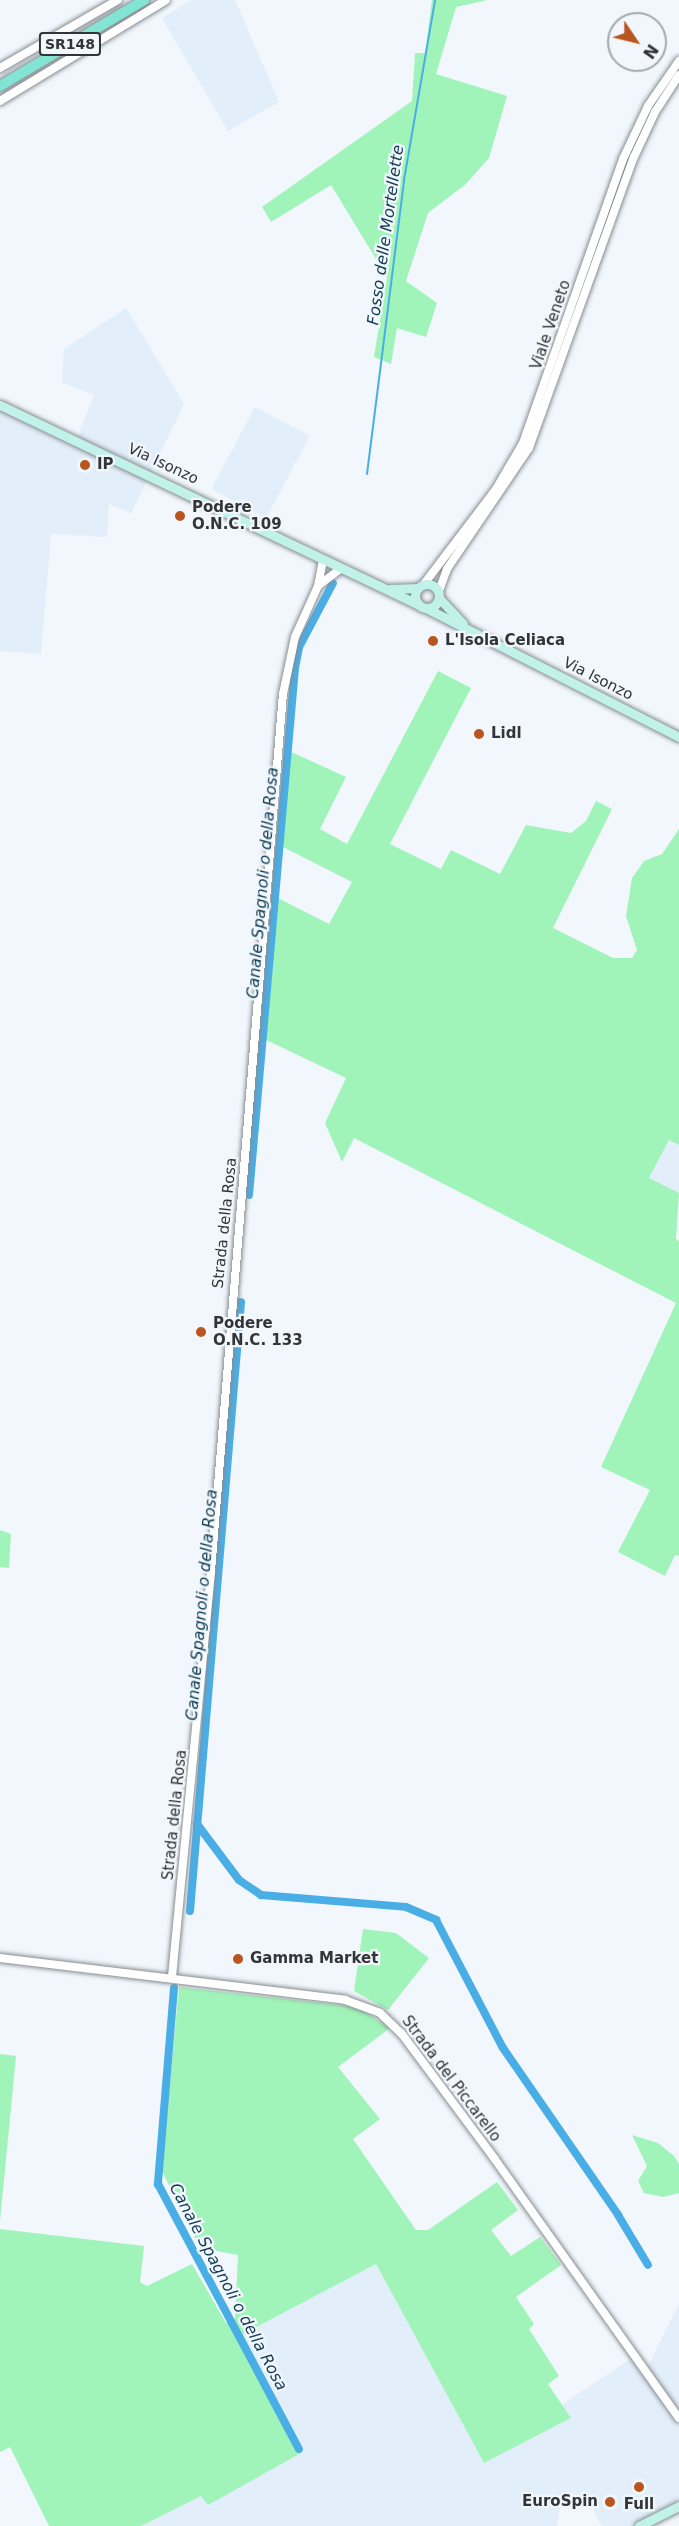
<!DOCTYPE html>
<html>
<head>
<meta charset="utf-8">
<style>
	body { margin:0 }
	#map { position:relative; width:679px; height:2526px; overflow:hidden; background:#f1f7fc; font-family:"DejaVu Sans",sans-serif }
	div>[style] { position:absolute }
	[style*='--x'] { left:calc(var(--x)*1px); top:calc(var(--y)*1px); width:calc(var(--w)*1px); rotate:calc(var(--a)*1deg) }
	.built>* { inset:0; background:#e2eef9; transform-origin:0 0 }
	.green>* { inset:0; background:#a1f4b9 }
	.stream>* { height:2px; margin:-1px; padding:0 1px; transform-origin:1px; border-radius:1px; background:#4aaee6 }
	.canal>* { height:8px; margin:-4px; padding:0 4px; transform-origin:4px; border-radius:4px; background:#4aaee6 }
	.roads { filter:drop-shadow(0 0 2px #878d92) drop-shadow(0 0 2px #878d92) }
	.tertiary>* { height:8px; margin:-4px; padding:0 4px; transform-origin:4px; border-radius:4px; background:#fff }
	.secondary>* { height:9px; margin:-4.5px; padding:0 4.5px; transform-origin:4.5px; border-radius:4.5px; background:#c0f2e9 }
	.secondary>.ring { margin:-4.5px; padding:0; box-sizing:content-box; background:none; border:9px solid #c0f2e9; border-radius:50% }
	.primary>* { height:10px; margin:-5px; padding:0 5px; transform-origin:5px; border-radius:5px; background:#82e4d3 }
	.dots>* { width:16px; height:16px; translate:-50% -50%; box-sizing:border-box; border:3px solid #f1f7fc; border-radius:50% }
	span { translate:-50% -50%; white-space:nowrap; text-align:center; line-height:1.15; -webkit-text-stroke:4.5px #f1f7fc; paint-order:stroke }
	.shield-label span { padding:2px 4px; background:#f1f7fc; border:2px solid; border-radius:4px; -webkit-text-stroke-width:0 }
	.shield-label { font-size:14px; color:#323436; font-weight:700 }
	.street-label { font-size:15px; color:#323436 }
	.poi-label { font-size:15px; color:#323436; font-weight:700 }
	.left { translate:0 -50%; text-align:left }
	.right { translate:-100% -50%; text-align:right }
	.water-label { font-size:16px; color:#103b52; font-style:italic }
	.north { position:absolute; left:607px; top:12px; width:60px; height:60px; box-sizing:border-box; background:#f1f7fc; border:2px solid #a5a9ad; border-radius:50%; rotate:125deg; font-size:16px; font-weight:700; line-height:24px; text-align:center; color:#323436 }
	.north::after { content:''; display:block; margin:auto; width:21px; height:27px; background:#b9561f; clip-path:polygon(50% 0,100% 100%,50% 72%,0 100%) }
</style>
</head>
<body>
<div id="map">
	<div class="built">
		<div style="clip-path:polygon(191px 0,235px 0,279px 102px,228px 131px,162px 18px)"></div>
		<div style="clip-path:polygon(126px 308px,184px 404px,131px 513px,109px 504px,107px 537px,51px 534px,41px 654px,0 651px,0 410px,75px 443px,94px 395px,62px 382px,64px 349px)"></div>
		<div style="left:255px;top:407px;width:62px;height:93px;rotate:28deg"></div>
		<div style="clip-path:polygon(669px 1140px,679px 1145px,679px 1193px,649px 1178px)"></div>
		<div style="clip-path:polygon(376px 2264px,484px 2463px,571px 2418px,561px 2405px,632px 2358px,644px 2374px,679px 2304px,679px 2508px,644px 2526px,602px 2526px,585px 2495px,560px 2508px,557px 2526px,141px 2526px,201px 2496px,208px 2504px,303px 2452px,243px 2334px)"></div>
	</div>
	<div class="green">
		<div style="clip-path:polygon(432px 0,487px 0,456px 7px,436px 74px,507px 96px,489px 158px,466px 184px,428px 213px,406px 281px,437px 303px,426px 337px,397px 328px,391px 364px,374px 357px,387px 277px,331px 185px,271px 222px,262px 207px,412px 101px,415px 53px,425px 53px)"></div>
		<div style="clip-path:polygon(438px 671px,471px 688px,390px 844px,441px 869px,451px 850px,500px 874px,526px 825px,571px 833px,586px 821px,596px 801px,612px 809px,553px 928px,613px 958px,632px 958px,637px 950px,626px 916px,632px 878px,644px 861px,662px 854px,679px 829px,679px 1145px,669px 1140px,649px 1178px,679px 1193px,676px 1239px,679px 1241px,679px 1556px,675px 1555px,665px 1576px,618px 1552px,650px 1490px,601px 1467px,676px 1303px,354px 1138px,342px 1162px,325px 1123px,346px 1078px,262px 1038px,272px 895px,329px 924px,352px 882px,277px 844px,287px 750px,346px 777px,320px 829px,347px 844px)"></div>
		<div style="clip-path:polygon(0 1530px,11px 1534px,9px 1568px,0 1567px)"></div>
		<div style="clip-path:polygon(363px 1929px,396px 1933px,429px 1958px,388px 2010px,354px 1991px)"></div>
		<div style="clip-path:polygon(179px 1987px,357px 2007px,390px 2028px,338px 2067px,380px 2119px,353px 2139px,416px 2230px,428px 2230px,497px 2182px,518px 2210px,491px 2230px,511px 2256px,540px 2237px,561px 2265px,516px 2297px,534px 2324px,529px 2329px,559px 2376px,548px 2384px,571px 2418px,484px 2463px,376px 2264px,243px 2334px,303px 2452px,208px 2505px,201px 2496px,141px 2526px,49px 2526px,10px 2447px,0 2452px,0 2229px,144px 2246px,140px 2282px,147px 2286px,192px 2264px,226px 2323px,235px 2318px,238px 2255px,200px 2248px,162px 2171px)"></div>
		<div style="clip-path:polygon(0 2054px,16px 2056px,0 2221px)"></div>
		<div style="clip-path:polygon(632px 2135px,658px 2143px,674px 2156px,679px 2164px,679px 2193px,663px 2197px,644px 2193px,638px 2181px,647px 2166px)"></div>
	</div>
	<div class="stream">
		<div style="--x:367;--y:474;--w:296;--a:-82.8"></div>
		<div style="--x:404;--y:180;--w:183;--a:-80.2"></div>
	</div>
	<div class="canal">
		<div style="--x:249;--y:1195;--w:529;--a:-85.01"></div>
		<div style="--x:295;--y:668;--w:21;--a:-79"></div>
		<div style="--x:299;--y:647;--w:72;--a:-62"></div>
		<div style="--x:197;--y:1824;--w:70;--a:53.1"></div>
		<div style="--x:239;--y:1880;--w:27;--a:34"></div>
		<div style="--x:261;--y:1895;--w:145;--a:4.7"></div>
		<div style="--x:406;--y:1907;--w:33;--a:23"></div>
		<div style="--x:436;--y:1920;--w:144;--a:62.4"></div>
		<div style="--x:503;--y:2048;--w:203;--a:55.4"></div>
		<div style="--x:618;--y:2215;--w:58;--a:59"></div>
		<div style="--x:190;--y:1911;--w:611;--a:-85.21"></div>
		<div style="--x:174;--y:1988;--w:197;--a:94.7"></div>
		<div style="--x:158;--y:2184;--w:300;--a:62"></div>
	</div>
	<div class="roads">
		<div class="tertiary">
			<div style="--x:0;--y:68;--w:136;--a:-30"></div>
			<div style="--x:0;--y:101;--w:194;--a:-31.3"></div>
			<div style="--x:424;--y:584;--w:119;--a:-52.8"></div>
			<div style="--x:496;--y:489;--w:53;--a:-59.6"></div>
			<div style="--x:523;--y:443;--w:301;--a:-70.6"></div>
			<div style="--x:623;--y:159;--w:59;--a:-64.7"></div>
			<div style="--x:648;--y:106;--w:55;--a:-55.4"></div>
			<div style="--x:319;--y:585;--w:26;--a:-37"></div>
			<div style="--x:439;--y:591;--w:23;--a:-70"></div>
			<div style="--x:447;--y:569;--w:146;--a:-55.9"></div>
			<div style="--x:529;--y:448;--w:309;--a:-70.2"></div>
			<div style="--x:634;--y:157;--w:50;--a:-65"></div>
			<div style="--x:655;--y:112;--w:44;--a:-57"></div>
			<div style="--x:0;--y:1958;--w:348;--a:6.9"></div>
			<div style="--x:345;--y:2000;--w:37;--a:20"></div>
			<div style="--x:380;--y:2013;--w:30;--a:44"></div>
			<div style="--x:402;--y:2034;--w:154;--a:53.4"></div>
			<div style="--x:494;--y:2158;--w:319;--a:54.6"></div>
			<div style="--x:172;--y:1977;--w:408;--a:-84.5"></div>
			<div style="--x:211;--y:1571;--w:880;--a:-85.31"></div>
			<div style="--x:283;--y:694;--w:58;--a:-78.1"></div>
			<div style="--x:295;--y:637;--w:56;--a:-65.7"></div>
			<div style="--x:318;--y:586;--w:26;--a:-79"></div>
		</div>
		<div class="secondary">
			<div style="--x:0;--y:405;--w:463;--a:25.5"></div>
			<div class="ring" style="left:415px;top:584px;width:15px;height:15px"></div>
			<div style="--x:390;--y:589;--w:28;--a:-2"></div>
			<div style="--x:439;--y:598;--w:35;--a:47"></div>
			<div style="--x:426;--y:608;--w:284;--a:27"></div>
			<div style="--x:639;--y:2526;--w:45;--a:-26.6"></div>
		</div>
		<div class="primary">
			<div style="--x:0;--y:86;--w:168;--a:-30.8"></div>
		</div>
	</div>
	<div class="dots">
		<div style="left:85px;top:465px;background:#b9561f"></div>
		<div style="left:180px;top:516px;background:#b9561f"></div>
		<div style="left:433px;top:641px;background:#b9561f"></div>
		<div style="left:479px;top:734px;background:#b9561f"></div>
		<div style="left:201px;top:1332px;background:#b9561f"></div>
		<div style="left:238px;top:1959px;background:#b9561f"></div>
		<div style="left:639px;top:2487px;background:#b9561f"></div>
		<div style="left:610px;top:2502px;background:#b9561f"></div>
	</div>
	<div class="shield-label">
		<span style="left:70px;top:44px">SR148</span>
	</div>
	<div class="street-label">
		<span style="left:551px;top:325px;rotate:-71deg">Viale Veneto</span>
		<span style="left:163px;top:464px;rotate:25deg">Via Isonzo</span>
		<span style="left:598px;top:679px;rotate:27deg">Via Isonzo</span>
		<span style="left:225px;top:1223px;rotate:-84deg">Strada della Rosa</span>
		<span style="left:175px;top:1815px;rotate:-84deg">Strada della Rosa</span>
		<span style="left:451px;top:2079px;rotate:53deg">Strada del Piccarello</span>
	</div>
	<div class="poi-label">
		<span class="left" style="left:97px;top:465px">IP</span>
		<span class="left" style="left:192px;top:516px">Podere<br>O.N.C. 109</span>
		<span class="left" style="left:445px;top:641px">L'Isola Celiaca</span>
		<span class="left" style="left:491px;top:734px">Lidl</span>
		<span class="left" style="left:213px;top:1332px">Podere<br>O.N.C. 133</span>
		<span class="left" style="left:250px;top:1959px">Gamma Market</span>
		<span class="right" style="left:598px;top:2502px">EuroSpin</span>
		<span style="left:639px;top:2505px">Full</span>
	</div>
	<div class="water-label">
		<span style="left:386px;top:235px;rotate:-82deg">Fosso delle Mortellette</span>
		<span style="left:263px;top:883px;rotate:-85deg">Canale Spagnoli o della Rosa</span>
		<span style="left:202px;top:1605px;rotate:-85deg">Canale Spagnoli o della Rosa</span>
		<span style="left:228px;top:2287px;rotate:62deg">Canale Spagnoli o della Rosa</span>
	</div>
	<div class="north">N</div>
</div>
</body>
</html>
